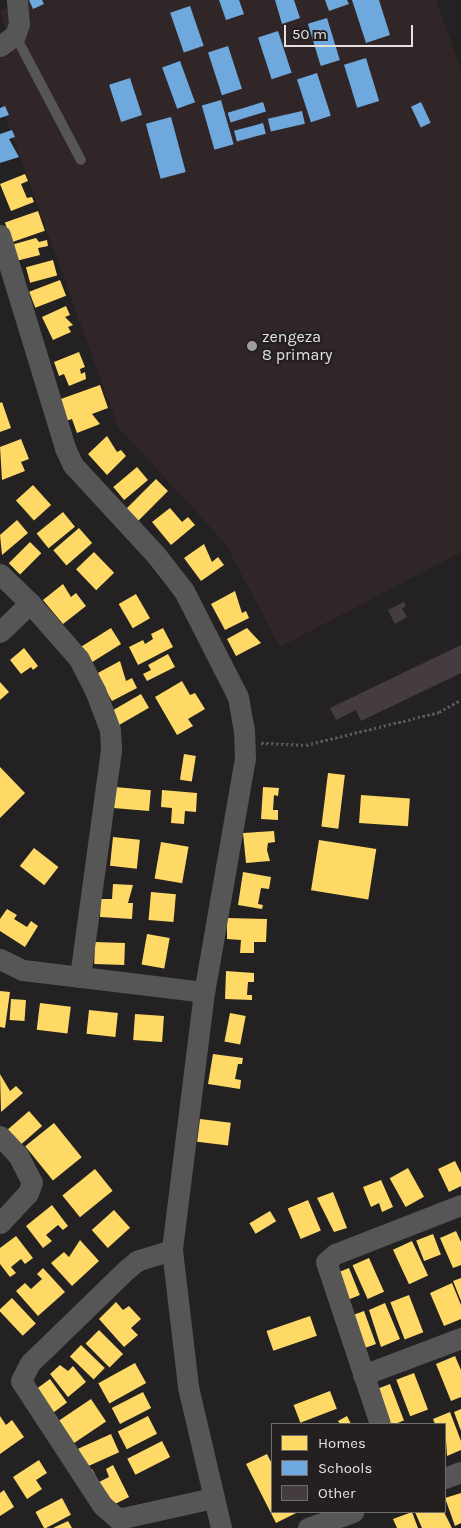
<!DOCTYPE html>
<html>
<head>
<meta charset="utf-8">
<style>
	body { margin:0 }
	#map { position:relative; width:461px; height:1528px; overflow:hidden; background:#232121; font-family:Karla,sans-serif }
	div>[style] { position:absolute }
	[style*='--x'] { left:calc(var(--x)*1px); top:calc(var(--y)*1px); width:calc(var(--w)*1px); rotate:calc(var(--a)*1deg) }
	.built>* { inset:0; background:#302627 }
	.homes>* { inset:0; background:#ffd966; transform-origin:0 0 }
	.schools>* { inset:0; background:#6fa8dc; transform-origin:0 0 }
	.building>* { inset:0; background:#443c41 }
	.path>* { height:3px; margin-top:-1.5px; transform-origin:0; background:repeating-linear-gradient(90deg,#5a5959 0 2.5px,transparent 0 5px) }
	.lane>* { height:10px; margin:-5px; padding:0 5px; transform-origin:5px; border-radius:5px; background:#575656 }
	.street>* { height:21px; margin:-10.5px; padding:0 10.5px; transform-origin:10.5px; border-radius:10.5px; background:#575656 }
	.dots>* { width:14px; height:14px; translate:-50% -50%; box-sizing:border-box; border:2px solid #242020; border-radius:50% }
	span { translate:-50% -50%; white-space:nowrap; text-align:center; line-height:1.15; -webkit-text-stroke:5px #242020; paint-order:stroke }
	.poi-label { font-size:16px; color:#e3e0e0 }
	.left { translate:0 -50%; text-align:left }
	.legend { position:absolute; left:271px; top:1423px; width:175px; height:90px; box-sizing:border-box; background:#242020; border:1px solid #706d6d; margin:0; padding:6px 9px; list-style:none; font-size:15px; color:#e3e0e0 }
	.legend li { display:flex; align-items:center; gap:10px; height:25px }
	.legend b { width:25px; border:1px solid #706d6d }
	.scale { position:absolute; left:284px; top:25px; width:129px; height:22px; box-sizing:border-box; border:2px solid #e3e0e0; border-top:0; padding-left:6px; font-size:15px; line-height:18px; white-space:nowrap; color:#e3e0e0; -webkit-text-stroke:4px #242020; paint-order:stroke }
</style>
</head>
<body>
<div id="map">
	<div class="built">
		<div style="clip-path:polygon(31px 0,436px 0,461px 70px,461px 552px,280px 647px,225px 543px,118px 427px,0 102px,0 58px,12px 54px,0 11px)"></div>
	</div>
	<div class="homes">
		<div style="clip-path:polygon(25px 174px,28px 181px,21px 184px,27px 198px,32px 197px,34px 202px,11px 211px,0 184px)"></div>
		<div style="left:38px;top:211px;width:21px;height:35px;rotate:71deg"></div>
		<div style="clip-path:polygon(36px 238px,39px 242px,47px 240px,48px 246px,38px 248px,40px 255px,16px 261px,11px 245px)"></div>
		<div style="left:53px;top:260px;width:16px;height:28px;rotate:75deg"></div>
		<div style="left:60px;top:280px;width:17px;height:33px;rotate:69deg"></div>
		<div style="clip-path:polygon(66px 306px,70px 315px,65px 317px,73px 325px,68px 327px,71px 332px,53px 340px,42px 317px)"></div>
		<div style="clip-path:polygon(79px 352px,85px 367px,80px 369px,81px 374px,85px 372px,86px 379px,69px 386px,64px 374px,59px 376px,54px 362px)"></div>
		<div style="clip-path:polygon(100px 385px,108px 408px,92px 414px,100px 424px,77px 433px,72px 419px,66px 421px,58px 400px)"></div>
		<div style="clip-path:polygon(2px 402px,11px 428px,0 432px,0 403px)"></div>
		<div style="clip-path:polygon(107px 436px,117px 452px,121px 450px,126px 456px,107px 475px,88px 454px)"></div>
		<div style="clip-path:polygon(21px 439px,29px 459px,21px 462px,25px 471px,2px 480px,0 447px)"></div>
		<div style="left:137px;top:467px;width:17px;height:31px;rotate:50deg"></div>
		<div style="left:156px;top:479px;width:17px;height:42px;rotate:45deg"></div>
		<div style="left:33px;top:485px;width:27px;height:23px;rotate:48deg"></div>
		<div style="clip-path:polygon(170px 508px,182px 522px,188px 517px,195px 525px,171px 545px,152px 522px)"></div>
		<div style="left:63px;top:512px;width:19px;height:34px;rotate:51deg"></div>
		<div style="clip-path:polygon(17px 520px,28px 533px,2px 555px,0 535px)"></div>
		<div style="left:79px;top:528px;width:20px;height:34px;rotate:49deg"></div>
		<div style="left:30px;top:542px;width:16px;height:30px;rotate:45deg"></div>
		<div style="clip-path:polygon(204px 544px,212px 562px,218px 557px,224px 565px,201px 581px,184px 558px)"></div>
		<div style="left:94px;top:552px;width:29px;height:25px;rotate:46deg"></div>
		<div style="clip-path:polygon(63px 584px,71px 597px,76px 593px,86px 606px,63px 624px,43px 600px)"></div>
		<div style="clip-path:polygon(235px 591px,242px 613px,246px 611px,249px 618px,225px 630px,211px 604px)"></div>
		<div style="left:136px;top:594px;width:28px;height:20px;rotate:60deg"></div>
		<div style="left:111px;top:628px;width:19px;height:39px;rotate:58deg"></div>
		<div style="clip-path:polygon(163px 628px,173px 647px,138px 665px,129px 647px,143px 640px,145px 644px,153px 639px,151px 634px)"></div>
		<div style="clip-path:polygon(247px 628px,261px 643px,236px 656px,227px 639px)"></div>
		<div style="clip-path:polygon(24px 648px,38px 666px,33px 670px,31px 667px,21px 674px,10px 660px)"></div>
		<div style="clip-path:polygon(168px 654px,175px 667px,147px 681px,143px 674px,151px 670px,148px 665px)"></div>
		<div style="clip-path:polygon(120px 661px,126px 681px,132px 678px,137px 688px,112px 701px,96px 674px)"></div>
		<div style="clip-path:polygon(182px 681px,190px 695px,195px 693px,205px 709px,188px 719px,193px 726px,177px 735px,155px 697px)"></div>
		<div style="clip-path:polygon(0 682px,9px 692px,0 700px)"></div>
		<div style="left:141px;top:694px;width:16px;height:36px;rotate:60deg"></div>
		<div style="left:184px;top:754px;width:12px;height:26px;rotate:9deg"></div>
		<div style="clip-path:polygon(0 767px,25px 793px,0 818px)"></div>
		<div style="left:328px;top:773px;width:17px;height:54px;rotate:7deg"></div>
		<div style="left:115px;top:787px;width:36px;height:21px;rotate:5deg"></div>
		<div style="clip-path:polygon(263px 787px,279px 788px,278px 796px,274px 795px,273px 810px,278px 810px,278px 820px,261px 819px)"></div>
		<div style="clip-path:polygon(162px 790px,197px 793px,196px 812px,185px 811px,184px 824px,171px 823px,172px 808px,161px 807px)"></div>
		<div style="left:361px;top:795px;width:49px;height:28px;rotate:4deg"></div>
		<div style="clip-path:polygon(274px 831px,275px 842px,268px 843px,267px 850px,270px 861px,246px 863px,243px 833px)"></div>
		<div style="left:113px;top:837px;width:27px;height:29px;rotate:6deg"></div>
		<div style="left:319px;top:840px;width:58px;height:51px;rotate:9deg"></div>
		<div style="left:161px;top:842px;width:28px;height:37px;rotate:10deg"></div>
		<div style="left:34px;top:848px;width:31px;height:23px;rotate:38deg"></div>
		<div style="clip-path:polygon(243px 872px,271px 877px,269px 889px,261px 888px,258px 904px,263px 905px,262px 909px,238px 905px)"></div>
		<div style="clip-path:polygon(113px 884px,133px 885px,128px 903px,133px 903px,132px 919px,100px 917px,101px 899px,112px 899px)"></div>
		<div style="left:151px;top:892px;width:25px;height:28px;rotate:5deg"></div>
		<div style="clip-path:polygon(7px 909px,17px 915px,14px 919px,27px 927px,31px 921px,38px 926px,25px 947px,0 931px,0 919px)"></div>
		<div style="clip-path:polygon(227px 918px,267px 919px,266px 942px,254px 942px,254px 953px,240px 953px,241px 940px,227px 939px)"></div>
		<div style="left:147px;top:934px;width:23px;height:31px;rotate:10deg"></div>
		<div style="left:95px;top:942px;width:30px;height:22px;rotate:2deg"></div>
		<div style="clip-path:polygon(226px 971px,254px 973px,254px 982px,248px 982px,247px 995px,252px 995px,252px 1000px,225px 999px)"></div>
		<div style="clip-path:polygon(0 991px,10px 992px,5px 1028px,0 1027px)"></div>
		<div style="left:11px;top:999px;width:15px;height:21px;rotate:4deg"></div>
		<div style="left:40px;top:1003px;width:31px;height:27px;rotate:7deg"></div>
		<div style="left:89px;top:1010px;width:29px;height:24px;rotate:6deg"></div>
		<div style="left:230px;top:1013px;width:16px;height:29px;rotate:11deg"></div>
		<div style="left:135px;top:1014px;width:29px;height:26px;rotate:4deg"></div>
		<div style="clip-path:polygon(213px 1054px,243px 1058px,242px 1064px,238px 1064px,235px 1079px,241px 1080px,240px 1089px,208px 1084px)"></div>
		<div style="clip-path:polygon(0 1074px,10px 1091px,16px 1086px,23px 1093px,1px 1112px)"></div>
		<div style="left:29px;top:1111px;width:20px;height:30px;rotate:49deg"></div>
		<div style="left:200px;top:1119px;width:31px;height:23px;rotate:7deg"></div>
		<div style="left:54px;top:1123px;width:44px;height:37px;rotate:51deg"></div>
		<div style="clip-path:polygon(455px 1161px,461px 1173px,461px 1186px,449px 1192px,438px 1169px)"></div>
		<div style="left:408px;top:1168px;width:33px;height:21px;rotate:61deg"></div>
		<div style="left:95px;top:1169px;width:28px;height:42px;rotate:51deg"></div>
		<div style="clip-path:polygon(381px 1180px,393px 1207px,382px 1212px,379px 1203px,371px 1207px,363px 1187px)"></div>
		<div style="clip-path:polygon(333px 1192px,347px 1228px,334px 1232px,317px 1198px)"></div>
		<div style="left:308px;top:1200px;width:33px;height:22px;rotate:67deg"></div>
		<div style="clip-path:polygon(52px 1205px,68px 1226px,63px 1230px,58px 1225px,46px 1235px,52px 1241px,43px 1248px,26px 1226px)"></div>
		<div style="left:114px;top:1210px;width:24px;height:30px;rotate:48deg"></div>
		<div style="left:270px;top:1211px;width:12px;height:24px;rotate:59deg"></div>
		<div style="clip-path:polygon(456px 1231px,461px 1242px,461px 1265px,453px 1268px,440px 1238px)"></div>
		<div style="left:433px;top:1234px;width:22px;height:18px;rotate:69deg"></div>
		<div style="clip-path:polygon(16px 1236px,33px 1258px,25px 1264px,21px 1259px,11px 1267px,16px 1273px,10px 1277px,0 1264px,0 1248px)"></div>
		<div style="clip-path:polygon(80px 1240px,99px 1261px,72px 1286px,51px 1263px,64px 1252px,69px 1257px)"></div>
		<div style="left:412px;top:1241px;width:38px;height:21px;rotate:65deg"></div>
		<div style="left:369px;top:1258px;width:37px;height:18px;rotate:66deg"></div>
		<div style="clip-path:polygon(43px 1268px,65px 1292px,38px 1316px,16px 1291px,25px 1283px,31px 1289px,42px 1279px,37px 1274px)"></div>
		<div style="left:349px;top:1268px;width:29px;height:18px;rotate:68deg"></div>
		<div style="clip-path:polygon(461px 1278px,461px 1301px,453px 1281px)"></div>
		<div style="clip-path:polygon(452px 1283px,461px 1305px,461px 1319px,444px 1326px,430px 1293px)"></div>
		<div style="left:409px;top:1295px;width:40px;height:20px;rotate:69deg"></div>
		<div style="left:12px;top:1298px;width:35px;height:18px;rotate:47deg"></div>
		<div style="clip-path:polygon(116px 1302px,123px 1310px,129px 1306px,141px 1319px,131px 1328px,138px 1335px,124px 1347px,99px 1319px)"></div>
		<div style="clip-path:polygon(385px 1303px,400px 1339px,381px 1347px,369px 1310px)"></div>
		<div style="left:364px;top:1311px;width:35px;height:18px;rotate:70deg"></div>
		<div style="left:310px;top:1316px;width:21px;height:46px;rotate:71deg"></div>
		<div style="left:99px;top:1330px;width:34px;height:19px;rotate:45deg"></div>
		<div style="left:81px;top:1345px;width:33px;height:16px;rotate:44deg"></div>
		<div style="clip-path:polygon(455px 1356px,461px 1370px,461px 1397px,451px 1401px,436px 1364px)"></div>
		<div style="left:135px;top:1363px;width:23px;height:42px;rotate:61deg"></div>
		<div style="clip-path:polygon(60px 1365px,68px 1371px,73px 1366px,86px 1382px,68px 1397px,50px 1374px)"></div>
		<div style="left:414px;top:1373px;width:39px;height:19px;rotate:69deg"></div>
		<div style="left:50px;top:1379px;width:29px;height:19px;rotate:54deg"></div>
		<div style="left:390px;top:1384px;width:39px;height:19px;rotate:69deg"></div>
		<div style="left:330px;top:1391px;width:19px;height:39px;rotate:69deg"></div>
		<div style="left:143px;top:1392px;width:18px;height:35px;rotate:63deg"></div>
		<div style="left:91px;top:1399px;width:27px;height:39px;rotate:56deg"></div>
		<div style="clip-path:polygon(461px 1409px,461px 1431px,454px 1412px)"></div>
		<div style="clip-path:polygon(450px 1412px,461px 1441px,461px 1450px,447px 1456px,445px 1424px,435px 1424px,433px 1419px)"></div>
		<div style="clip-path:polygon(0 1416px,6px 1425px,12px 1420px,24px 1437px,0 1454px)"></div>
		<div style="left:148px;top:1416px;width:20px;height:34px;rotate:63deg"></div>
		<div style="clip-path:polygon(347px 1416px,351px 1424px,340px 1424px,338px 1421px)"></div>
		<div style="left:111px;top:1434px;width:20px;height:36px;rotate:66deg"></div>
		<div style="left:162px;top:1441px;width:18px;height:39px;rotate:63deg"></div>
		<div style="clip-path:polygon(267px 1454px,272px 1464px,272px 1512px,298px 1512px,276px 1523px,246px 1464px)"></div>
		<div style="clip-path:polygon(39px 1460px,47px 1473px,36px 1480px,42px 1489px,27px 1499px,13px 1477px)"></div>
		<div style="clip-path:polygon(113px 1465px,129px 1497px,103px 1510px,85px 1473px,92px 1469px,99px 1482px,109px 1477px,106px 1469px)"></div>
		<div style="clip-path:polygon(4px 1490px,14px 1507px,0 1516px,0 1493px)"></div>
		<div style="clip-path:polygon(461px 1493px,461px 1523px,455px 1526px,445px 1498px)"></div>
		<div style="left:62px;top:1498px;width:19px;height:30px;rotate:62deg"></div>
		<div style="clip-path:polygon(412px 1512px,418px 1528px,397px 1528px,393px 1519px)"></div>
		<div style="clip-path:polygon(415px 1512px,444px 1512px,452px 1528px,422px 1528px)"></div>
		<div style="clip-path:polygon(68px 1521px,72px 1528px,53px 1528px)"></div>
	</div>
	<div class="schools">
		<div style="clip-path:polygon(29px 0,42px 0,44px 4px,33px 9px)"></div>
		<div style="clip-path:polygon(219px 0,239px 0,244px 14px,226px 20px)"></div>
		<div style="clip-path:polygon(275px 0,294px 0,300px 18px,282px 24px)"></div>
		<div style="clip-path:polygon(325px 0,347px 0,349px 4px,329px 11px)"></div>
		<div style="clip-path:polygon(352px 0,379px 0,390px 35px,366px 43px)"></div>
		<div style="left:190px;top:6px;width:42px;height:21px;rotate:71deg"></div>
		<div style="left:327px;top:18px;width:44px;height:20px;rotate:73deg"></div>
		<div style="left:278px;top:31px;width:44px;height:21px;rotate:72deg"></div>
		<div style="left:228px;top:46px;width:45px;height:21px;rotate:72deg"></div>
		<div style="left:366px;top:58px;width:45px;height:23px;rotate:73deg"></div>
		<div style="left:180px;top:61px;width:44px;height:19px;rotate:70deg"></div>
		<div style="left:317px;top:73px;width:45px;height:21px;rotate:72deg"></div>
		<div style="left:130px;top:78px;width:39px;height:22px;rotate:72deg"></div>
		<div style="left:221px;top:100px;width:46px;height:20px;rotate:74deg"></div>
		<div style="left:263px;top:102px;width:10px;height:37px;rotate:73deg"></div>
		<div style="left:421px;top:102px;width:23px;height:11px;rotate:65deg"></div>
		<div style="clip-path:polygon(5px 106px,9px 115px,0 118px,0 108px)"></div>
		<div style="left:302px;top:111px;width:13px;height:35px;rotate:77deg"></div>
		<div style="left:171px;top:117px;width:57px;height:26px;rotate:75deg"></div>
		<div style="left:263px;top:123px;width:11px;height:30px;rotate:75deg"></div>
		<div style="clip-path:polygon(12px 130px,15px 137px,9px 139px,19px 157px,0 163px,0 134px)"></div>
	</div>
	<div class="building">
		<div style="clip-path:polygon(404px 602px,406px 606px,402px 609px,407px 617px,395px 624px,388px 610px)"></div>
		<div style="clip-path:polygon(461px 645px,461px 673px,361px 721px,356px 710px,336px 720px,330px 708px)"></div>
	</div>
	<div class="path">
		<div style="--x:261;--y:743;--w:45;--a:2.5"></div>
		<div style="--x:306;--y:745;--w:137;--a:-13.9"></div>
		<div style="--x:439;--y:712;--w:25;--a:-29"></div>
	</div>
	<div class="lane">
		<div style="--x:15;--y:35;--w:141;--a:62.2"></div>
	</div>
	<div class="street">
		<div style="--x:0;--y:46;--w:19;--a:-36"></div>
		<div style="--x:15;--y:35;--w:12;--a:-70"></div>
		<div style="--x:19;--y:24;--w:24;--a:-95"></div>
		<div style="--x:0;--y:235;--w:223;--a:73"></div>
		<div style="--x:65;--y:448;--w:19;--a:65"></div>
		<div style="--x:73;--y:465;--w:122;--a:47.3"></div>
		<div style="--x:156;--y:555;--w:46;--a:52.1"></div>
		<div style="--x:184;--y:591;--w:119;--a:63"></div>
		<div style="--x:238;--y:697;--w:34;--a:80"></div>
		<div style="--x:244;--y:730;--w:28;--a:88"></div>
		<div style="--x:245;--y:758;--w:238;--a:99.9"></div>
		<div style="--x:204;--y:992;--w:260;--a:97.1"></div>
		<div style="--x:172;--y:1250;--w:138;--a:83.3"></div>
		<div style="--x:188;--y:1387;--w:145;--a:76.8"></div>
		<div style="--x:0;--y:574;--w:42;--a:44"></div>
		<div style="--x:30;--y:603;--w:74;--a:48.8"></div>
		<div style="--x:79;--y:659;--w:35;--a:63"></div>
		<div style="--x:95;--y:690;--w:43;--a:69.4"></div>
		<div style="--x:110;--y:730;--w:20;--a:87"></div>
		<div style="--x:111;--y:750;--w:229;--a:97.8"></div>
		<div style="--x:0;--y:632;--w:42;--a:-44"></div>
		<div style="--x:0;--y:959;--w:25;--a:26"></div>
		<div style="--x:23;--y:970;--w:182;--a:6.9"></div>
		<div style="--x:0;--y:1136;--w:26;--a:47"></div>
		<div style="--x:18;--y:1155;--w:30;--a:63"></div>
		<div style="--x:32;--y:1182;--w:12;--a:110"></div>
		<div style="--x:28;--y:1193;--w:41;--a:133"></div>
		<div style="--x:172;--y:1250;--w:37;--a:163"></div>
		<div style="--x:137;--y:1261;--w:13;--a:141"></div>
		<div style="--x:127;--y:1269;--w:135;--a:135.9"></div>
		<div style="--x:30;--y:1363;--w:20;--a:117"></div>
		<div style="--x:21;--y:1381;--w:148;--a:56.8"></div>
		<div style="--x:102;--y:1505;--w:21;--a:41"></div>
		<div style="--x:118;--y:1519;--w:97;--a:-12.5"></div>
		<div style="--x:363;--y:1375;--w:105;--a:-20.7"></div>
		<div style="--x:380;--y:1424;--w:171;--a:-108.4"></div>
		<div style="--x:326;--y:1262;--w:12;--a:-42"></div>
		<div style="--x:335;--y:1254;--w:135;--a:-21.3"></div>
		<div style="--x:445;--y:1478;--w:17;--a:-21"></div>
		<div style="--x:308;--y:1528;--w:48;--a:-19.6"></div>
	</div>
	<div class="dots">
		<div style="left:252px;top:346px;background:#a09d9d"></div>
	</div>
	<div class="poi-label">
		<span class="left" style="left:262px;top:346px">zengeza<br>8 primary</span>
	</div>
	<ul class="legend">
	<li><b style="height:14px;background:#ffd966"></b>Homes</li>
	<li><b style="height:14px;background:#6fa8dc"></b>Schools</li>
	<li><b style="height:14px;background:#443c41"></b>Other</li>
	</ul>
	<div class="scale">50 m</div>
</div>
</body>
</html>
